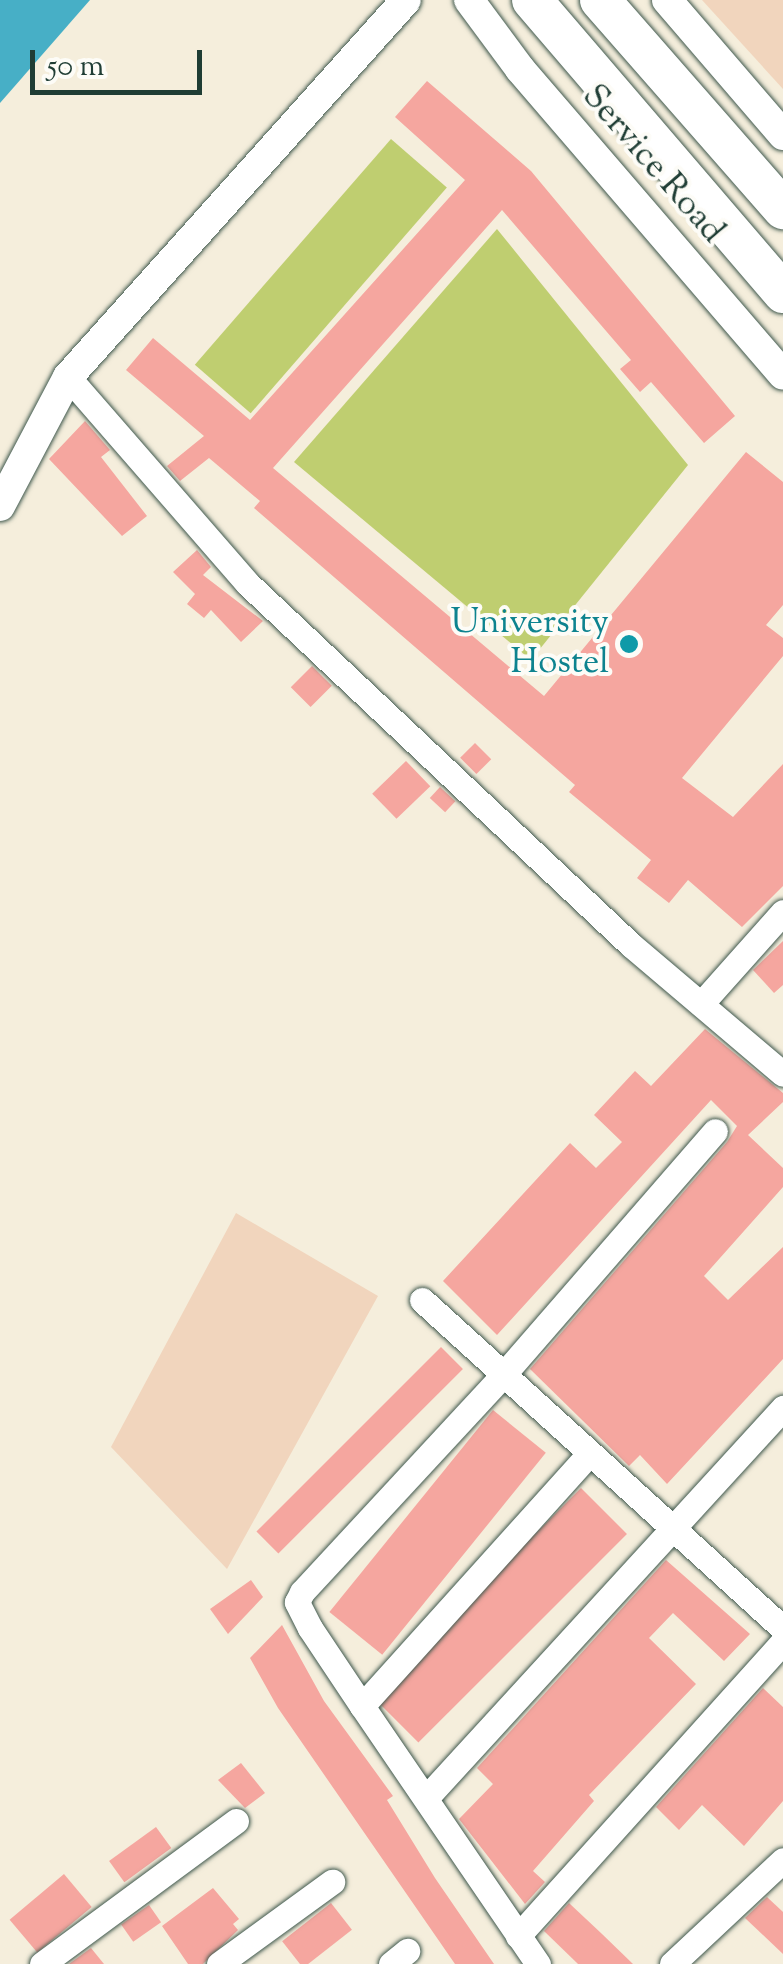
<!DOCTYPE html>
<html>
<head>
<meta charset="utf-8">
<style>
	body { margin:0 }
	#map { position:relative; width:783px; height:1964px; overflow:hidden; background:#f5eedc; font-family:"Sorts Mill Goudy",serif }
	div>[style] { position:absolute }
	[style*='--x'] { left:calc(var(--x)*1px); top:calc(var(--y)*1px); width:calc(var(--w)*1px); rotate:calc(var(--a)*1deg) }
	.built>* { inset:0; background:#f1d5bd }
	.green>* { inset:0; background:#bfce70; transform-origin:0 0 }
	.water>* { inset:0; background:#47afc6 }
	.building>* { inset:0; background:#f5a69f; transform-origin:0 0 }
	.roads { filter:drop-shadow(0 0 2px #3f584d) drop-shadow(0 0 2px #3f584d) }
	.minor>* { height:25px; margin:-12.5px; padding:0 12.5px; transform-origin:12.5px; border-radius:12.5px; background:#fff }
	.tertiary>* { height:30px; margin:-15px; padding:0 15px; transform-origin:15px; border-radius:15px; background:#fff }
	.trunk>* { height:40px; margin:-20px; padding:0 20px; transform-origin:20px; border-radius:20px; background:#fff }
	.dots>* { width:28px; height:28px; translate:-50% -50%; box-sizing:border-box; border:5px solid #fdfcf7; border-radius:50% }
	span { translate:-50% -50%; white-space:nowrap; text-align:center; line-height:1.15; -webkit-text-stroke:8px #fdfcf7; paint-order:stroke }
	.street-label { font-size:35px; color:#1f3d34 }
	.culture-label { font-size:35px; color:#0d838f }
	.right { translate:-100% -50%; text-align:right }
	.scale { position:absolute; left:30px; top:50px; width:172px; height:45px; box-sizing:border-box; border:5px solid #1f3d34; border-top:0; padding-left:12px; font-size:30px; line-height:35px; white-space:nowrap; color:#1f3d34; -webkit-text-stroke:8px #fdfcf7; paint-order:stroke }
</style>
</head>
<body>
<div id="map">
	<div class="built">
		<div style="clip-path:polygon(702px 0,783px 0,783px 89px)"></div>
		<div style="clip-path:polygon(236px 1213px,378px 1296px,227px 1569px,111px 1447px)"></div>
	</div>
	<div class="green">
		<div style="left:391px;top:139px;width:74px;height:299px;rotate:41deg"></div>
		<div style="clip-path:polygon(497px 229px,688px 465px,531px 660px,294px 462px)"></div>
	</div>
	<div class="water">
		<div style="clip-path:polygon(0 0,90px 0,0 103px)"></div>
	</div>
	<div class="building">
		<div style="clip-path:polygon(427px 81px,531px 171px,735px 416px,704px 443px,651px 382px,640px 392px,620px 369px,631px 360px,502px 210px,273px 468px,544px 696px,746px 452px,783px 482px,783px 605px,766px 625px,783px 638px,783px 656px,682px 778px,733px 817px,783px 764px,783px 886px,742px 927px,688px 880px,669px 903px,637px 878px,651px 860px,569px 792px,575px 785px,254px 508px,260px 501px,209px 458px,180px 481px,167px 466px,204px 436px,126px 370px,153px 338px,250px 420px,465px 180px,395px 117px)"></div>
		<div style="clip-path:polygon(85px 421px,110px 450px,101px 457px,147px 516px,122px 536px,49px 459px)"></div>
		<div style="clip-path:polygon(197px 550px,211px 567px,203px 575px,263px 621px,241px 642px,211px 610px,204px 618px,187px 604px,195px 594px,173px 572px)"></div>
		<div style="left:312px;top:666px;width:28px;height:30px;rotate:45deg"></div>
		<div style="left:475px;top:743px;width:23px;height:21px;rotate:45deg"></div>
		<div style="left:406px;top:761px;width:35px;height:47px;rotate:46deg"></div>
		<div style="left:440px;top:787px;width:21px;height:15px;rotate:43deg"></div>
		<div style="clip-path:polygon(783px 941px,783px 985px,774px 993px,753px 970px)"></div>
		<div style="clip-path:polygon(705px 1029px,783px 1093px,783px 1102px,748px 1135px,783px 1168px,783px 1187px,704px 1276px,728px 1300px,783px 1247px,783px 1359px,667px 1484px,640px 1455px,629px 1466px,530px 1369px,727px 1142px,737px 1126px,711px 1100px,497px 1335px,443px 1281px,570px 1143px,596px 1168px,622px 1142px,594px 1115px,635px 1071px,651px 1086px)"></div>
		<div style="left:441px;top:1347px;width:31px;height:261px;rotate:45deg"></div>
		<div style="left:493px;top:1410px;width:68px;height:260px;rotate:39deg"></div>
		<div style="left:581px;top:1488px;width:65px;height:295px;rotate:45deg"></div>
		<div style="clip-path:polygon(666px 1560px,750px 1634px,724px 1661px,673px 1613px,649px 1638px,696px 1684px,589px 1795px,594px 1801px,533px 1871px,545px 1882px,525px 1904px,459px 1819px,493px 1784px,477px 1768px)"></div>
		<div style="clip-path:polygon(251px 1580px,263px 1597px,228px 1634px,210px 1609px)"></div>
		<div style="clip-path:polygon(282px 1625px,324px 1701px,393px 1796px,387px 1800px,435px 1878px,494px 1964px,455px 1964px,278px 1708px,250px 1658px)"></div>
		<div style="clip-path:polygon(763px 1688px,783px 1707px,783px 1801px,744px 1846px,702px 1805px,679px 1830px,656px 1807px)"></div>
		<div style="clip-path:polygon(241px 1763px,265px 1793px,245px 1808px,218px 1780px)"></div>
		<div style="left:156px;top:1827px;width:26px;height:58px;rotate:54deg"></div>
		<div style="left:64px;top:1874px;width:43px;height:71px;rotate:50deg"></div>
		<div style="clip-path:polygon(213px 1888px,239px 1919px,233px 1924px,238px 1930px,203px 1964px,188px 1964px,162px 1926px)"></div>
		<div style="clip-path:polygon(767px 1897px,783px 1912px,783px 1954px,745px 1918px)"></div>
		<div style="left:331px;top:1903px;width:34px;height:62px;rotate:52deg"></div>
		<div style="clip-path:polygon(569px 1903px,602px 1934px,633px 1964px,578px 1964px,544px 1931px)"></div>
		<div style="left:149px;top:1905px;width:21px;height:34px;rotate:55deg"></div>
		<div style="clip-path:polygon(91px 1948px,104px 1964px,69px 1964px)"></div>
	</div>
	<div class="roads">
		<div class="minor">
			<div style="--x:68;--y:377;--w:273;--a:49"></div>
			<div style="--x:247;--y:583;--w:528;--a:43.31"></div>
			<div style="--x:631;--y:945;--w:199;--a:40.3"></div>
			<div style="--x:701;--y:1004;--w:123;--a:-48.3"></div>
			<div style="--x:422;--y:1300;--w:488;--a:42.3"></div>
			<div style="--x:362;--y:1706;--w:94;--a:-123.7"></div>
			<div style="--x:310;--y:1628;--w:29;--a:-117"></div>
			<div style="--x:297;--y:1602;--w:11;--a:-63"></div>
			<div style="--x:302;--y:1592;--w:296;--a:-47.2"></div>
			<div style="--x:503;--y:1375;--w:323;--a:-49"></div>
			<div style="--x:426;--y:1798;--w:529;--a:-47.53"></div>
			<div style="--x:518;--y:1936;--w:396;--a:-48"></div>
			<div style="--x:42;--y:1964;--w:241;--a:-36.4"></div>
			<div style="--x:219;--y:1964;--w:140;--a:-36"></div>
			<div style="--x:391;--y:1964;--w:21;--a:-39"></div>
			<div style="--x:538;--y:1964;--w:312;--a:-124.3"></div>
			<div style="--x:362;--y:1706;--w:339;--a:-48"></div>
			<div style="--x:672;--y:1964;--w:152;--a:-43.1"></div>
		</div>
		<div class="tertiary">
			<div style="--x:469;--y:0;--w:86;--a:53.5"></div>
			<div style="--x:520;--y:69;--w:403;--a:49.3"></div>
			<div style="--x:667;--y:0;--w:178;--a:49.3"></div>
			<div style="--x:0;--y:506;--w:146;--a:-62.2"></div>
			<div style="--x:68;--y:377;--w:506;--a:-48.12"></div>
		</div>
		<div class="trunk">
			<div style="--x:532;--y:0;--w:386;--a:49.4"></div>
			<div style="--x:600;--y:0;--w:278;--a:48.8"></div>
		</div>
	</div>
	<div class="dots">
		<div style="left:629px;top:644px;background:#0f9aa8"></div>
	</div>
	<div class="street-label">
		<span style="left:652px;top:165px;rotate:49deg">Service Road</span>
	</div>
	<div class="culture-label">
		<span class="right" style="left:609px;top:644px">University<br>Hostel</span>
	</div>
	<div class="scale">50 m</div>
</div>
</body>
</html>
